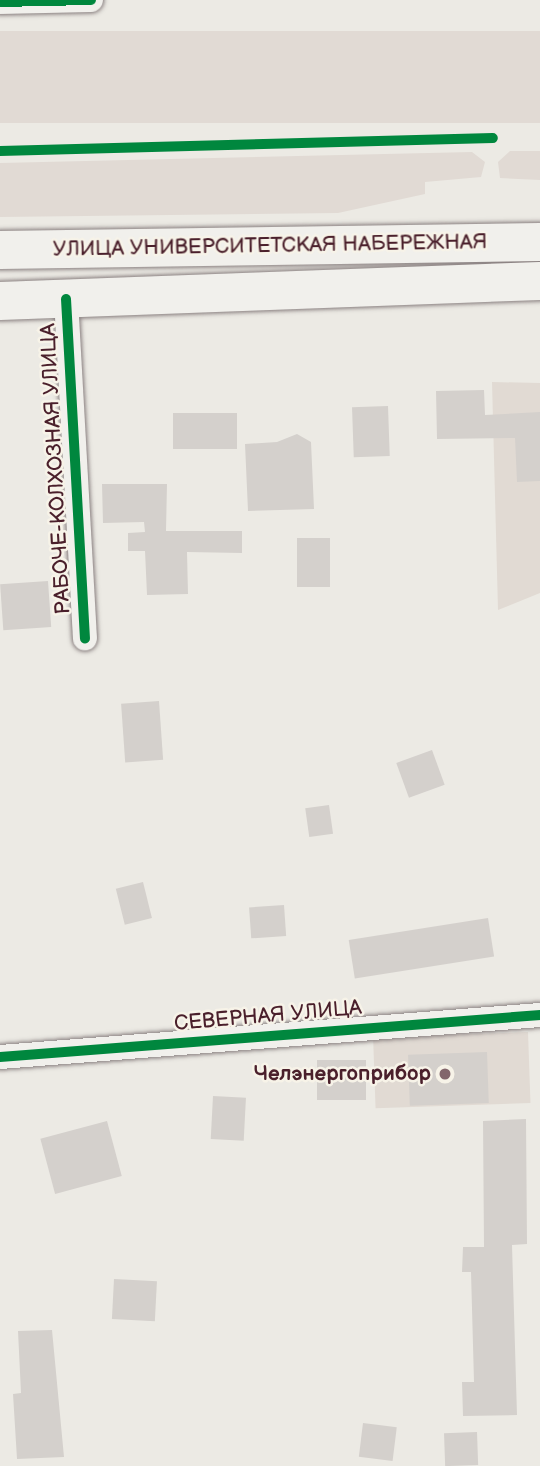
<!DOCTYPE html>
<html>
<head>
<meta charset="utf-8">
<style>
	body { margin:0 }
	#map { position:relative; width:540px; height:1466px; overflow:hidden; background:#eceae4; font-family:"Balsamiq Sans",sans-serif }
	div>[style] { position:absolute }
	[style*='--x'] { left:calc(var(--x)*1px); top:calc(var(--y)*1px); width:calc(var(--w)*1px); rotate:calc(var(--a)*1deg) }
	.built>* { inset:0; background:#e1dad3; transform-origin:0 0 }
	.green>* { inset:0; background:#e1dad4; transform-origin:0 0 }
	.building>* { inset:0; background:#d4d0cc; transform-origin:0 0 }
	.roads { filter:drop-shadow(0 0 2px #8b8282) drop-shadow(0 0 2px #8b8282) }
	.minor>* { height:24px; margin:-12px; padding:0 12px; transform-origin:12px; border-radius:12px; background:#f1f0ec }
	.primary>* { height:38px; margin:-19px; padding:0 19px; transform-origin:19px; border-radius:19px; background:#f1f0ec }
	.cycleway>* { height:10px; margin:-5px; padding:0 5px; transform-origin:5px; border-radius:5px; background:#00873e }
	.dots>* { width:19px; height:19px; translate:-50% -50%; box-sizing:border-box; border:4px solid #f7f3e8; border-radius:50% }
	span { translate:-50% -50%; white-space:nowrap; text-align:center; line-height:1.15; -webkit-text-stroke:5px #f7f3e8; paint-order:stroke }
	.street-label { font-size:21px; color:#4a1f2b }
	.poi-label { font-size:21px; color:#4a1f2b; font-weight:700 }
	.right { translate:-100% -50%; text-align:right }
</style>
</head>
<body>
<div id="map">
	<div class="built">
		<div style="clip-path:polygon(492px 382px,540px 383px,540px 593px,498px 610px)"></div>
		<div style="left:528px;top:1032px;width:71px;height:155px;rotate:88deg"></div>
	</div>
	<div class="green">
		<div style="left:540px;top:31px;width:92px;height:540px;rotate:90deg"></div>
		<div style="clip-path:polygon(510px 151px,540px 151px,540px 180px,500px 178px,498px 162px)"></div>
		<div style="clip-path:polygon(472px 152px,485px 162px,481px 177px,425px 182px,425px 194px,338px 213px,0 217px,0 163px)"></div>
	</div>
	<div class="building">
		<div style="clip-path:polygon(484px 390px,485px 415px,540px 412px,540px 481px,517px 482px,515px 438px,437px 439px,436px 391px)"></div>
		<div style="left:388px;top:406px;width:50px;height:36px;rotate:88deg"></div>
		<div style="left:173px;top:413px;width:64px;height:36px"></div>
		<div style="clip-path:polygon(297px 434px,311px 442px,314px 509px,248px 511px,245px 444px,277px 442px)"></div>
		<div style="clip-path:polygon(102px 484px,167px 484px,166px 531px,242px 531px,242px 553px,187px 552px,188px 594px,147px 595px,145px 551px,128px 551px,128px 533px,145px 532px,144px 522px,103px 523px)"></div>
		<div style="left:297px;top:538px;width:33px;height:49px"></div>
		<div style="left:48px;top:581px;width:46px;height:48px;rotate:86deg"></div>
		<div style="left:159px;top:701px;width:59px;height:38px;rotate:86deg"></div>
		<div style="left:432px;top:750px;width:37px;height:38px;rotate:70deg"></div>
		<div style="left:329px;top:805px;width:29px;height:24px;rotate:82deg"></div>
		<div style="left:143px;top:882px;width:37px;height:28px;rotate:76deg"></div>
		<div style="left:284px;top:905px;width:31px;height:35px;rotate:86deg"></div>
		<div style="left:488px;top:918px;width:39px;height:141px;rotate:81deg"></div>
		<div style="left:487px;top:1052px;width:51px;height:79px;rotate:88deg"></div>
		<div style="left:317px;top:1060px;width:49px;height:40px"></div>
		<div style="left:213px;top:1096px;width:33px;height:43px;rotate:3deg"></div>
		<div style="clip-path:polygon(526px 1119px,527px 1244px,512px 1245px,517px 1415px,463px 1416px,462px 1382px,474px 1382px,471px 1272px,462px 1272px,463px 1247px,484px 1247px,483px 1121px)"></div>
		<div style="left:107px;top:1121px;width:57px;height:69px;rotate:75deg"></div>
		<div style="left:114px;top:1279px;width:43px;height:40px;rotate:3deg"></div>
		<div style="clip-path:polygon(52px 1330px,64px 1457px,17px 1459px,13px 1394px,21px 1393px,18px 1331px)"></div>
		<div style="left:363px;top:1423px;width:34px;height:34px;rotate:7deg"></div>
		<div style="left:477px;top:1432px;width:33px;height:33px;rotate:88deg"></div>
	</div>
	<div class="roads">
		<div class="minor">
			<div style="--x:0;--y:2;--w:91;--a:-1.3"></div>
			<div style="--x:66;--y:299;--w:340;--a:86.8"></div>
			<div style="--x:0;--y:1057;--w:542;--a:-4.45"></div>
		</div>
		<div class="primary">
			<div style="--x:0;--y:250;--w:540;--a:-0.85"></div>
			<div style="--x:0;--y:301;--w:540;--a:-2.12"></div>
		</div>
	</div>
	<div class="cycleway">
		<div style="--x:0;--y:2;--w:91;--a:-1.3"></div>
		<div style="--x:0;--y:151;--w:493;--a:-1.5"></div>
		<div style="--x:66;--y:299;--w:340;--a:86.8"></div>
		<div style="--x:0;--y:1057;--w:542;--a:-4.45"></div>
	</div>
	<div class="dots">
		<div style="left:445px;top:1074px;background:#83666c"></div>
	</div>
	<div class="street-label">
		<span style="left:270px;top:246px;rotate:-1deg">УЛИЦА УНИВЕРСИТЕТСКАЯ НАБЕРЕЖНАЯ</span>
		<span style="left:56px;top:469px;rotate:-93deg">РАБОЧЕ-КОЛХОЗНАЯ УЛИЦА</span>
		<span style="left:268px;top:1016px;rotate:-5deg">СЕВЕРНАЯ УЛИЦА</span>
	</div>
	<div class="poi-label">
		<span class="right" style="left:431px;top:1074px">Челэнергоприбор</span>
	</div>
</div>
</body>
</html>
